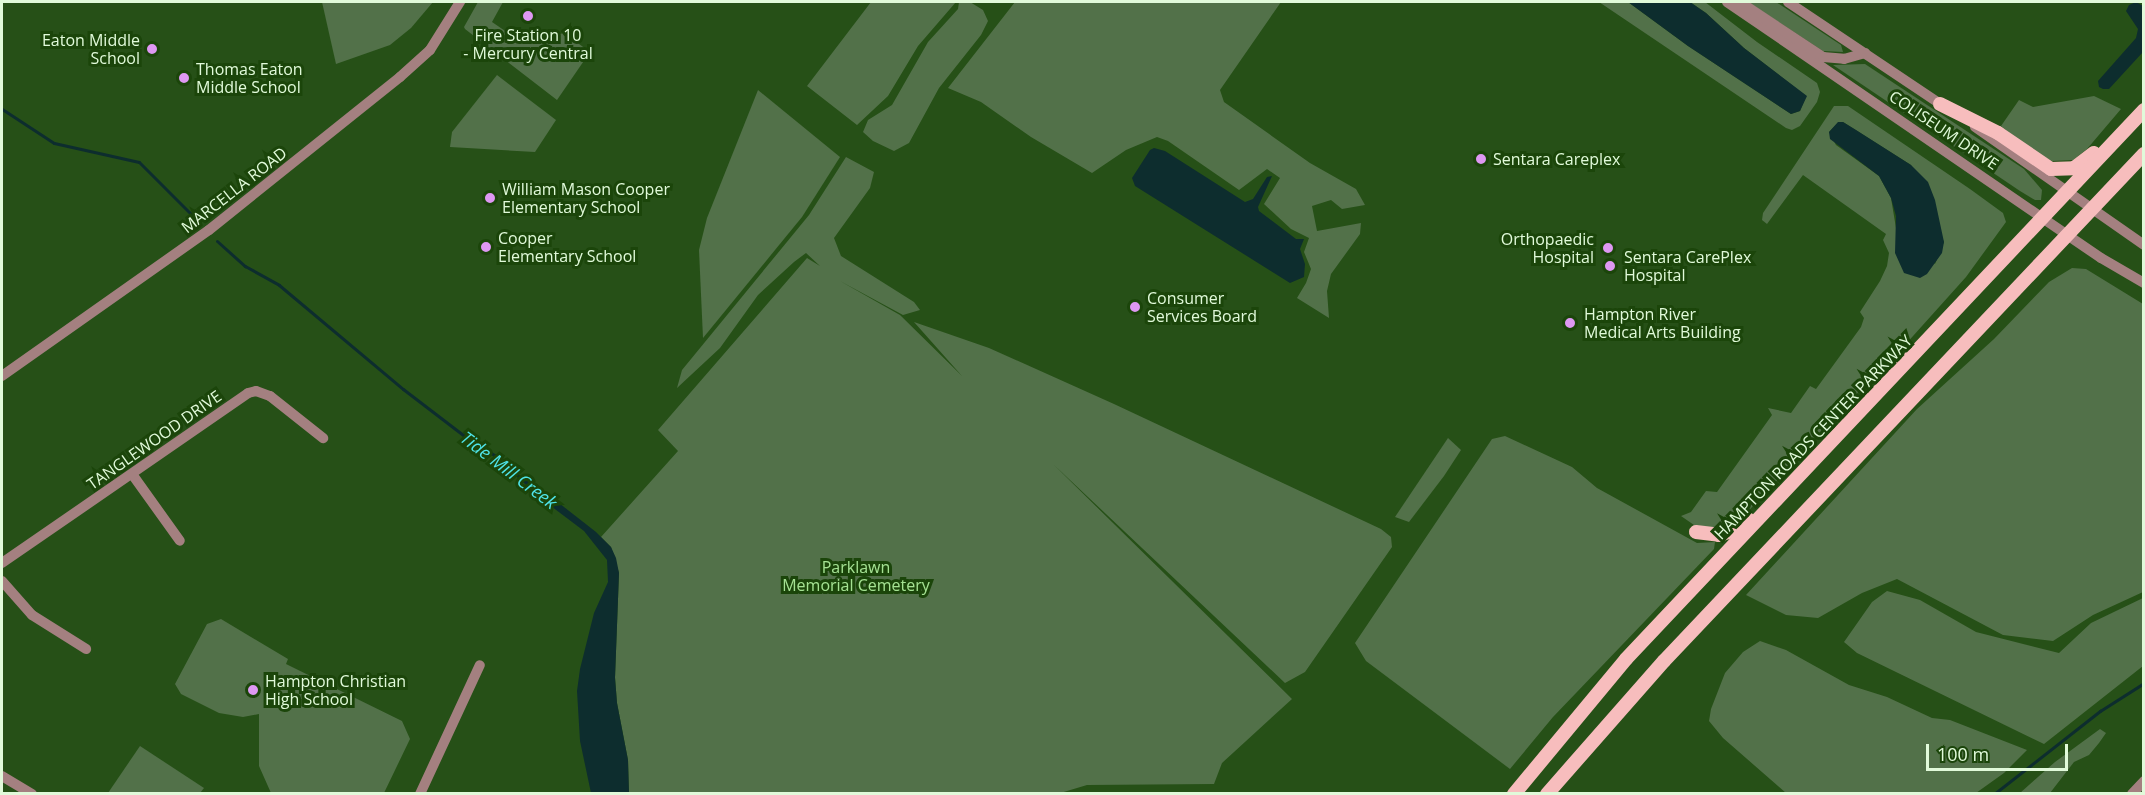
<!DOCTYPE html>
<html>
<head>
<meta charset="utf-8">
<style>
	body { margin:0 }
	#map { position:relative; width:2145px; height:795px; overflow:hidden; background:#265017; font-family:"Open Sans",sans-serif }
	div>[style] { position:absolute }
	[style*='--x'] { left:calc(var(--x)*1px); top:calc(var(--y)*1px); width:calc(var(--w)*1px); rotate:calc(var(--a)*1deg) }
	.green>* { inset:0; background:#527149 }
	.water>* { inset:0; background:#0d2d2e }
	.stream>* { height:3px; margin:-1.5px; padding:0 1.5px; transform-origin:1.5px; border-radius:1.5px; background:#0d2d2e }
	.minor>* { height:10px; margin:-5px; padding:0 5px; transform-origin:5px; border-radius:5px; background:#a48080 }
	.major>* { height:14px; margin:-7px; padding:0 7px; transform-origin:7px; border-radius:7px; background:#f7bdbd }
	.dots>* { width:16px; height:16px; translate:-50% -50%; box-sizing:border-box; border:3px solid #1b450a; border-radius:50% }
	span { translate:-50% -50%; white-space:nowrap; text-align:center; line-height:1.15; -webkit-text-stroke:6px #1b450a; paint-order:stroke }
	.poi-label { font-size:16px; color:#e1fada }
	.right { translate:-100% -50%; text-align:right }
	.left { translate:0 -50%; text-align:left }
	.street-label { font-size:16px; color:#e1fada }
	.park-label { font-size:16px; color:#a5e293 }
	.water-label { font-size:18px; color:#4fe3e8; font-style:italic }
	.frame { position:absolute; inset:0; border:3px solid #e1fada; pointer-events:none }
	.scale { position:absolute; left:1926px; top:744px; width:142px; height:27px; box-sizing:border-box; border:3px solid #e1fada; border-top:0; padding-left:8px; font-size:18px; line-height:21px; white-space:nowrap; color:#e1fada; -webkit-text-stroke:4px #1b450a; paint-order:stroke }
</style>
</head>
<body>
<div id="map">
	<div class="green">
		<div style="clip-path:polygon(322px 2px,433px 2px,411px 28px,390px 45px,336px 64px)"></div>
		<div style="clip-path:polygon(478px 2px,503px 2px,492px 22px,523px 43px,530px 37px,542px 37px,548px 43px,556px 35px,564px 33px,590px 52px,557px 100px,465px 29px,464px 27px)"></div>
		<div style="clip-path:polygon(871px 2px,956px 2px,918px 46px,888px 96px,857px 125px,807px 86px)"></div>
		<div style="clip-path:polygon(959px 2px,970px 2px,983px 10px,988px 21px,981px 35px,939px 88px,909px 143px,894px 151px,873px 141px,863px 132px,868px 120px,892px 105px,928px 42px,958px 9px)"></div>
		<div style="clip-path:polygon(1015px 2px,1281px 2px,1220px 90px,1224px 102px,1310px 163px,1356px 189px,1365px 205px,1342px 209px,1331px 200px,1312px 206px,1317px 231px,1361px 223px,1360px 234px,1331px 274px,1327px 291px,1329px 318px,1297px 298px,1306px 283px,1311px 269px,1304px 252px,1309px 238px,1291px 229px,1264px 204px,1280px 178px,1267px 169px,1239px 190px,1168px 141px,1157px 137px,1126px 150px,1092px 173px,1031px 137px,981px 102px,948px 88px)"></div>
		<div style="clip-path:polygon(1599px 2px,1628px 2px,1688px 46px,1791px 114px,1800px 111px,1806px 96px,1744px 48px,1706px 13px,1690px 2px,1705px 2px,1757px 42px,1817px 83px,1820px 92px,1817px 102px,1800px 126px,1792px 130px,1786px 128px)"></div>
		<div style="clip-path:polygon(1748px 2px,1776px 2px,1841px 45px,1843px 52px,1823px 51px)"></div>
		<div style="clip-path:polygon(1865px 64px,2024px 169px,2042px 190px,2041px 200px,2035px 200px,2020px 191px,1833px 65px)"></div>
		<div style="clip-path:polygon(497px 75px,556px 120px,535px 152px,450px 147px,452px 132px)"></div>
		<div style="clip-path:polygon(758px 90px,840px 157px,802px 217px,703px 338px,699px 250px,707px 218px)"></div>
		<div style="clip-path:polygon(2094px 96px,2121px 109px,2087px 149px,2073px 160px,2052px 161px,2024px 146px,2001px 126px,2019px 100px,2033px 107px)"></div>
		<div style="clip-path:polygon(evenodd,1834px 106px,1848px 106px,1970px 189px,2003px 213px,2006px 222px,1966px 277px,1887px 365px,1834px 415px,1802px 454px,1736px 524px,1714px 528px,1694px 525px,1681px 516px,1691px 512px,1706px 491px,1717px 492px,1772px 415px,1768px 408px,1791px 413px,1810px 386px,1816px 389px,1861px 327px,1864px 318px,1860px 312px,1880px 281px,1887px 266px,1889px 253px,1883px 240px,1886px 234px,1803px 175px,1767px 224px,1762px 220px,1763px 213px,1834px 106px,1843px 122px,1911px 165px,1944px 242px,1935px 264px,1896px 228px,1891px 198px,1879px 176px,1836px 145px,1829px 132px,1838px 123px,1843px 122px)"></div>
		<div style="clip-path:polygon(846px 157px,874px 172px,870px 188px,834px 238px,841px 256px,914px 302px,920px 310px,903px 315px,840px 281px,900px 315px,962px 376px,914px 322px,989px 348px,1114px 404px,1381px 529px,1391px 537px,1392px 547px,1305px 672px,1285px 683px,1053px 464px,1292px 699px,1222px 763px,1214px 784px,1087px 785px,1057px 794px,629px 794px,628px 760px,617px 703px,615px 677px,619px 573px,611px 547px,601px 537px,678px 451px,658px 430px,807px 258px,820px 266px,806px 253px,794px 262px,758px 295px,720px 348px,677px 388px,682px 370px,809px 215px)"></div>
		<div style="clip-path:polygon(2072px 268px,2086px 269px,2143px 304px,2143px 592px,2093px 615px,2053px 641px,2003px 635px,1897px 579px,1862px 593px,1818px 618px,1786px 615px,1746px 595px,1917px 409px,1994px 339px,2049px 282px)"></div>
		<div style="clip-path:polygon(1505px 436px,1572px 467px,1597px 488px,1697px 543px,1715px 542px,1714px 549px,1553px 717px,1510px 769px,1366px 661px,1355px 643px,1492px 439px)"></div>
		<div style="clip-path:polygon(1448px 438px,1461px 450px,1444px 476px,1409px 522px,1395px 517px)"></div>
		<div style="clip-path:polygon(1887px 591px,1920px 600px,1976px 632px,2059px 653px,2091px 623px,2143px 598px,2143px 666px,2044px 744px,1857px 653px,1844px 642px,1872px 602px)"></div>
		<div style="clip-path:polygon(221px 619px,288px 659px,286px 664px,402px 721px,410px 739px,384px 793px,271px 793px,259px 766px,259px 714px,243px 717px,219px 713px,181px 694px,175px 684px,207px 624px)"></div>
		<div style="clip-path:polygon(1760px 641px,1786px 650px,1849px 685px,1887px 697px,1932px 718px,1950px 720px,2027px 750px,2004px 773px,1976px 793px,1786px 793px,1723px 738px,1709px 721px,1711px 709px,1725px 673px,1743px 652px)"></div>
		<div style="clip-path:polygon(2100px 729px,2106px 733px,2099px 743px,2089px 755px,2074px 762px,2050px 793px,2020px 793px,2055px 762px)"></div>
		<div style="clip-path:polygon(140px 746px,204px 788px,200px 793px,108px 793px)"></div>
	</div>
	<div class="water">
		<div style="clip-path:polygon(1628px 2px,1690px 2px,1706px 13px,1744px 48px,1807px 96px,1800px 111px,1791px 114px,1688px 46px)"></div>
		<div style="clip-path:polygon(2136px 2px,2143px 6px,2143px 52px,2109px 89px,2103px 89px,2099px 87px,2098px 81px,2136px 38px,2138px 29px,2126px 11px,2129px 5px)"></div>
		<div style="clip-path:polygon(1838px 122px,1843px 122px,1856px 130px,1911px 165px,1928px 182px,1935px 200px,1944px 242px,1942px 253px,1927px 274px,1920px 278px,1904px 273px,1895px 253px,1896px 216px,1891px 198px,1879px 176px,1830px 139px,1829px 132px)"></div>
		<div style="clip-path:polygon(1154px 148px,1165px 151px,1245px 202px,1253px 199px,1267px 177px,1272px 176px,1258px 207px,1259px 211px,1296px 239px,1304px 239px,1300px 249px,1305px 264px,1304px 277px,1290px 283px,1135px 186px,1132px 178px,1150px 150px)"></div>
		<div style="clip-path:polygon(523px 475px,596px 532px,611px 547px,616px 558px,619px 573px,615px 678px,617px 703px,628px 760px,629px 793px,591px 793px,580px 741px,577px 691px,580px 669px,594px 613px,608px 582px,607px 560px,584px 531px,531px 491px)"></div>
	</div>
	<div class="stream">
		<div style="--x:2;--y:109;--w:62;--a:33.2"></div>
		<div style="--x:54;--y:143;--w:87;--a:12.6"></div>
		<div style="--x:139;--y:162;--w:83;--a:45"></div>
		<div style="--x:217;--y:241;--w:38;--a:42"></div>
		<div style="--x:245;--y:266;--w:39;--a:29"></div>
		<div style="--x:279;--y:285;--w:162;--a:40"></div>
		<div style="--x:403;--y:389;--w:81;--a:37.4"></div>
		<div style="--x:467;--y:438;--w:32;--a:32"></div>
		<div style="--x:494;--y:455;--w:49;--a:40.9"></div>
		<div style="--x:1994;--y:794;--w:135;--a:-38.1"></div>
		<div style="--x:2100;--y:711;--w:52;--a:-32.5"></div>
	</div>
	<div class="minor">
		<div style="--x:1727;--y:2;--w:453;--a:34.4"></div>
		<div style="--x:2101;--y:258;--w:50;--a:30.2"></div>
		<div style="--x:1740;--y:2;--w:100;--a:33.5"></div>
		<div style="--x:1823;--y:57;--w:21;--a:5"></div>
		<div style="--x:1844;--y:59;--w:22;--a:-16"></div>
		<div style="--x:1788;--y:2;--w:189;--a:33.8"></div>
		<div style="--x:1975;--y:127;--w:206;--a:34.9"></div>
		<div style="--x:2;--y:376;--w:253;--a:-35.2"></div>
		<div style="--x:209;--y:230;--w:245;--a:-38.7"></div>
		<div style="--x:400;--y:77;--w:40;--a:-42"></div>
		<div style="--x:430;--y:50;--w:57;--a:-58"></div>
		<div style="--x:132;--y:474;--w:82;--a:54.4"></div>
		<div style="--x:2;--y:563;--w:299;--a:-34.6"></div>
		<div style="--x:248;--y:393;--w:8;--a:-14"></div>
		<div style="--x:256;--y:391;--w:15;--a:20"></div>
		<div style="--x:270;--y:396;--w:68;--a:38.4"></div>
		<div style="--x:2;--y:581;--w:45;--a:48.6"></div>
		<div style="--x:32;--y:615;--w:64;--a:32.2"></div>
		<div style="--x:2;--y:776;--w:35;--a:31"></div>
		<div style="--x:420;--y:794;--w:142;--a:-65.1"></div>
		<div style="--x:2132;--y:794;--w:18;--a:-47"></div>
	</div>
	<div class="major">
		<div style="--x:1940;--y:104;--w:65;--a:26.6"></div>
		<div style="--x:1998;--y:133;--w:64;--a:34.2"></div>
		<div style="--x:2051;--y:169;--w:23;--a:-2"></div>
		<div style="--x:2074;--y:168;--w:25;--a:-37"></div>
		<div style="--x:1696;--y:532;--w:23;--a:7"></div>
		<div style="--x:1719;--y:535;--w:14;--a:-17"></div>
		<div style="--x:1732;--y:531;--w:20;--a:-37"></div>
		<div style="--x:1514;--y:794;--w:175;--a:-50.3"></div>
		<div style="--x:1626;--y:659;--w:755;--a:-46.66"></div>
		<div style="--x:1547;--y:794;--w:177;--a:-48.7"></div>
		<div style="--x:1664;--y:661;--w:698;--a:-46.57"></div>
	</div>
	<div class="dots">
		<div style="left:528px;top:16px;background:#de98f2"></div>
		<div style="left:152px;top:49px;background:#de98f2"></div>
		<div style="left:184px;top:78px;background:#de98f2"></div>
		<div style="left:1481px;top:159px;background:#de98f2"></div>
		<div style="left:490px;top:198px;background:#de98f2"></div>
		<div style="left:486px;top:247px;background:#de98f2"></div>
		<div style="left:1608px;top:248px;background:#de98f2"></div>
		<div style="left:1610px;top:266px;background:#de98f2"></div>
		<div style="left:1135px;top:307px;background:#de98f2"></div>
		<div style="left:1570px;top:323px;background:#de98f2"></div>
		<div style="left:253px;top:690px;background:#de98f2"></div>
	</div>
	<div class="poi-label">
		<span style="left:528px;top:44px">Fire Station 10<br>- Mercury Central</span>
		<span class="right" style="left:140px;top:49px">Eaton Middle<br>School</span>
		<span class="left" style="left:196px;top:78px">Thomas Eaton<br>Middle School</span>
		<span class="left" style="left:1493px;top:159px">Sentara Careplex</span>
		<span class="left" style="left:502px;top:198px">William Mason Cooper<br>Elementary School</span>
		<span class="left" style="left:498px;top:247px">Cooper<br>Elementary School</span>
		<span class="right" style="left:1594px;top:248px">Orthopaedic<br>Hospital</span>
		<span class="left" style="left:1624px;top:266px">Sentara CarePlex<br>Hospital</span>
		<span class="left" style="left:1147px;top:307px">Consumer<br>Services Board</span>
		<span class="left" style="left:1584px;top:323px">Hampton River<br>Medical Arts Building</span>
		<span class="left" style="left:265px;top:690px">Hampton Christian<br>High School</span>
	</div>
	<div class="street-label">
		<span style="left:1944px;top:130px;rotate:34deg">COLISEUM DRIVE</span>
		<span style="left:234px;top:190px;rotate:-38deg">MARCELLA ROAD</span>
		<span style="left:1813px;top:437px;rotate:-46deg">HAMPTON ROADS CENTER PARKWAY</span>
		<span style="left:154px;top:440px;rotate:-35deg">TANGLEWOOD DRIVE</span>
	</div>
	<div class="park-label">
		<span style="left:856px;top:576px">Parklawn<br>Memorial Cemetery</span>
	</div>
	<div class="water-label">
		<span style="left:509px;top:470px;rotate:37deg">Tide Mill Creek</span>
	</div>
	<div class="frame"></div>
	<div class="scale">100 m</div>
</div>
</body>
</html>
